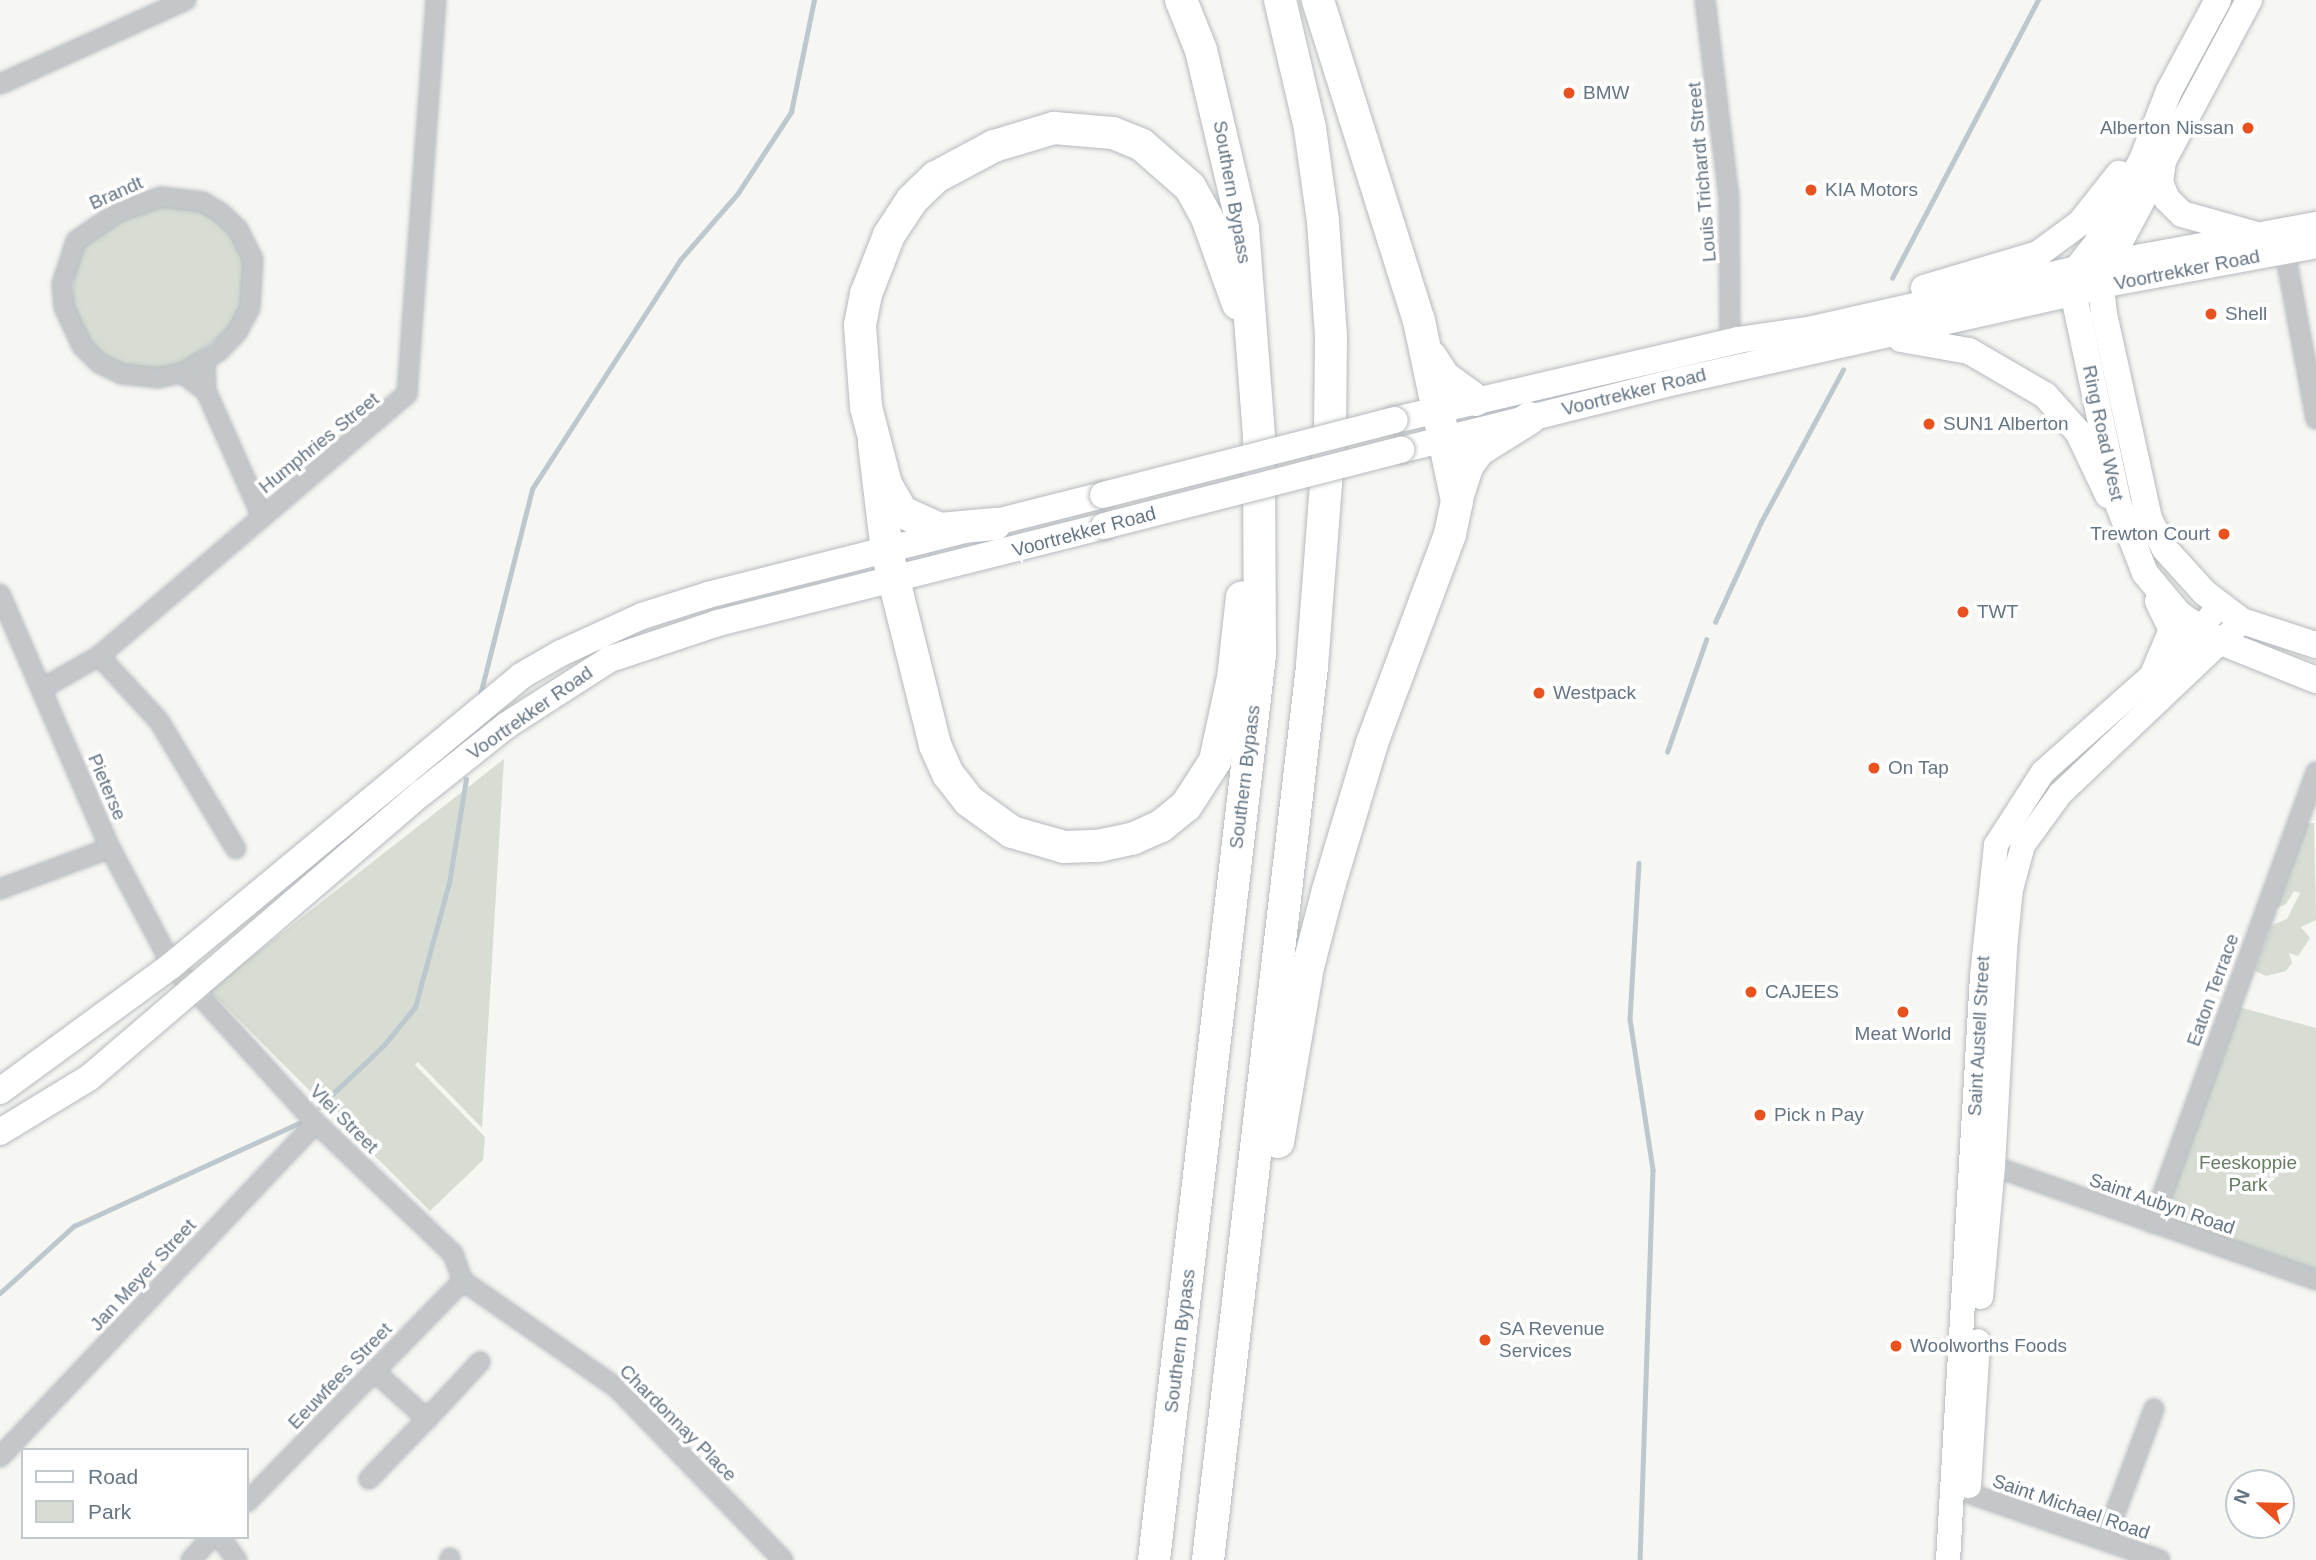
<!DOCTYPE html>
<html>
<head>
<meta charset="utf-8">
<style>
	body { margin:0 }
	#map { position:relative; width:2316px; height:1560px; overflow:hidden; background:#f6f6f2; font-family:Helvetica,sans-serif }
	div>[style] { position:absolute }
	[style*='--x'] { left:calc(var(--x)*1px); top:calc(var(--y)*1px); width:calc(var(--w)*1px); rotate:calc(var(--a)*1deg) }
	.green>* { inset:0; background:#d7ddd3 }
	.stream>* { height:4.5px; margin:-2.25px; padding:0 2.25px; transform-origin:2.25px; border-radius:2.25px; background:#bcc8cd }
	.roads { filter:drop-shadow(0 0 2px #b5babf) drop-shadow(0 0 2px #b5babf) }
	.street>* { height:18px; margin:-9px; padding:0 9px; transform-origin:9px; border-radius:9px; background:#c3c7ca }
	.secondary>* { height:24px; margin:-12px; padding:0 12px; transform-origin:12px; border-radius:12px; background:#fff }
	.primary>* { height:26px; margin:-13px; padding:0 13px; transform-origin:13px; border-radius:13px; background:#fff }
	.highway>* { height:32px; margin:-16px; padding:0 16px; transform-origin:16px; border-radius:16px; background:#fff }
	.bridges { filter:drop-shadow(0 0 2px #b6babe) drop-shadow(0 0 2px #b6babe) }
	.primary-bridge>* { height:26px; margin:-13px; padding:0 13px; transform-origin:13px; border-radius:13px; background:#fff }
	.dots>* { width:19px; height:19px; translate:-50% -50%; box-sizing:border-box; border:4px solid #fff; border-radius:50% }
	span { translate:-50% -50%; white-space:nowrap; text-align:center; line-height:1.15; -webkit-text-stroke:7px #fff; paint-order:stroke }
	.poi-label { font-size:19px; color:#647584 }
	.left { translate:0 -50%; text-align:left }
	.right { translate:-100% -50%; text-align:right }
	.street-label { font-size:19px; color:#647584 }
	.park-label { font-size:19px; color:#677b63 }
	.legend { position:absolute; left:21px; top:1448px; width:228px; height:91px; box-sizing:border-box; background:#fff; border:2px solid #c1c8ce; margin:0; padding:9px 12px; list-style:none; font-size:21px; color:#647584 }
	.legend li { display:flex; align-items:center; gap:14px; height:35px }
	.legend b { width:35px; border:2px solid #c1c8ce }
	.north { position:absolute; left:2225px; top:1469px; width:70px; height:70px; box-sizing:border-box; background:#fff; border:2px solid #c1c8ce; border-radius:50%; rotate:292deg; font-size:19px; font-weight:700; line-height:28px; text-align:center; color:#647584 }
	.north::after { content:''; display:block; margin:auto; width:24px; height:32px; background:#e9511f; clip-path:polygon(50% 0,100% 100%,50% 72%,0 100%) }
</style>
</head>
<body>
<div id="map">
	<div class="green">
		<div style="clip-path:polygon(191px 203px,222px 218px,246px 260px,247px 294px,231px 329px,184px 363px,165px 370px,130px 368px,107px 357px,88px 341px,72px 303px,75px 263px,89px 239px,105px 227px,156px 204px)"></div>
		<div style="clip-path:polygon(504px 759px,482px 1128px,418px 1062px,400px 1079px,415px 1065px,485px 1137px,483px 1160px,430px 1211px,209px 990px)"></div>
		<div style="clip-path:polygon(2314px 823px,2316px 920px,2301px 927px,2310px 938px,2298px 956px,2289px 953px,2292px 963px,2286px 971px,2266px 976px,2255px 971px,2272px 925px,2287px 919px,2300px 893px,2294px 891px,2286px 904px,2277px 908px,2273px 901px,2298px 824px)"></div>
		<div style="clip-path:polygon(2235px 1006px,2316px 1028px,2316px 1270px,2161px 1218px)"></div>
	</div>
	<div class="stream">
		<div style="--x:1892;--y:278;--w:314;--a:-62.3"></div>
		<div style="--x:1715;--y:622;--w:110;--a:-65.3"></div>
		<div style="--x:1761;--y:522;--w:173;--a:-61.7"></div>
		<div style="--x:480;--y:695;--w:212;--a:-75.8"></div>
		<div style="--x:532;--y:489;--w:273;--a:-57.1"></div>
		<div style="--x:680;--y:260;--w:89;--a:-49.1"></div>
		<div style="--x:738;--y:193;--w:97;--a:-56.8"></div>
		<div style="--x:791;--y:112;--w:114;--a:-78.4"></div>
		<div style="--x:1667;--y:752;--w:119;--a:-70.8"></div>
		<div style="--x:1639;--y:863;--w:156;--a:93.3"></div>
		<div style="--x:1630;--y:1019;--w:153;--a:81.3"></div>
		<div style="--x:1653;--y:1170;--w:390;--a:91.9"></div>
		<div style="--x:319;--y:1107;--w:90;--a:-43.6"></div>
		<div style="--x:384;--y:1045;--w:49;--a:-50.8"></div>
		<div style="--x:415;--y:1007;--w:129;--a:-74.7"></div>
		<div style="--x:449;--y:883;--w:105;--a:-80.7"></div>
		<div style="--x:0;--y:1293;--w:100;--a:-42.2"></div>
		<div style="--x:74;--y:1226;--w:247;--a:-24.6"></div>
	</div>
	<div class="roads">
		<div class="street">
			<div style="--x:1705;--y:0;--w:199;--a:83.1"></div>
			<div style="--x:1729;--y:198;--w:144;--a:89.6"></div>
			<div style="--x:0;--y:84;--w:204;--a:-24.3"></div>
			<div style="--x:2283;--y:241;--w:181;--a:79.5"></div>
			<div style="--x:205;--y:360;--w:31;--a:88"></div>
			<div style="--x:206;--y:391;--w:138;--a:66"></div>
			<div style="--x:182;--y:373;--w:42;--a:-30.3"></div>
			<div style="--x:218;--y:352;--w:28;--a:-46"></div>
			<div style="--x:237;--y:332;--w:27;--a:-62"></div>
			<div style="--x:250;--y:308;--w:49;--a:-86.5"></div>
			<div style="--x:253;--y:259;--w:34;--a:-117"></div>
			<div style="--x:238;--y:229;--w:23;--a:-137"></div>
			<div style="--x:221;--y:213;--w:21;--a:-149"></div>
			<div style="--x:203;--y:202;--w:42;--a:-173.2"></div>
			<div style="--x:161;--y:197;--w:46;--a:160.8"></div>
			<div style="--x:118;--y:212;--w:51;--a:145.4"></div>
			<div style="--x:76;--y:241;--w:45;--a:108"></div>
			<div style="--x:62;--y:284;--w:23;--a:85"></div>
			<div style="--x:64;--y:307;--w:43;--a:65.2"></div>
			<div style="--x:82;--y:346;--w:24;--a:45"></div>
			<div style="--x:99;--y:363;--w:25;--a:26"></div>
			<div style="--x:122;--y:374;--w:36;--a:6"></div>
			<div style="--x:158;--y:378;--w:25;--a:-12"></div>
			<div style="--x:182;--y:373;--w:30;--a:37"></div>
			<div style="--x:0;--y:594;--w:277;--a:66.6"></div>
			<div style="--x:110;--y:848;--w:132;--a:62.1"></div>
			<div style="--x:172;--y:965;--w:214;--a:47.7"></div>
			<div style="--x:316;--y:1123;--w:190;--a:43.7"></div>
			<div style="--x:453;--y:1254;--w:29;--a:70"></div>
			<div style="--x:99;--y:656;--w:88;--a:47.3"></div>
			<div style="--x:159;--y:721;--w:149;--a:59"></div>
			<div style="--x:43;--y:688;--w:64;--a:-29.7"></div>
			<div style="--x:99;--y:656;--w:404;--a:-40.4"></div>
			<div style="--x:407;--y:394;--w:395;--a:-85.8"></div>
			<div style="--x:0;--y:889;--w:117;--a:-20.4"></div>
			<div style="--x:1993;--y:1166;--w:343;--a:19.4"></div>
			<div style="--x:2152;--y:1223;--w:480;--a:-70"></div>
			<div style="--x:463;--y:1281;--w:188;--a:34.8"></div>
			<div style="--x:617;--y:1388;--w:239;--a:46"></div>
			<div style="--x:374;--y:1371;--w:72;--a:42.2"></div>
			<div style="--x:427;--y:1419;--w:78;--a:-47.1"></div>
			<div style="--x:0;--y:1457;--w:460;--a:-46.6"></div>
			<div style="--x:369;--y:1479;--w:83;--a:-46"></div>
			<div style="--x:1968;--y:1493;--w:203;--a:19.2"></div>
			<div style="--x:247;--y:1502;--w:309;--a:-45.7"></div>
			<div style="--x:220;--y:1537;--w:29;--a:54"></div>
			<div style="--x:2105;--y:1540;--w:140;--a:-69.5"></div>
			<div style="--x:191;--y:1560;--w:31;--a:-48"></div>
			<div style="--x:450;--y:1560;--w:2;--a:-90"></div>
		</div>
		<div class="secondary">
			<div style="--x:2109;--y:262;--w:210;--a:-10.4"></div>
			<div style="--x:2101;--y:286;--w:219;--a:-10.5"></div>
			<div style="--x:1981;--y:1297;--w:132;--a:-84.8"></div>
			<div style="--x:1993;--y:1166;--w:218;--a:-86.8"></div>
			<div style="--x:2005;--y:948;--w:59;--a:-84.2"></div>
			<div style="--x:2011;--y:889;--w:46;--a:-74.7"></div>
			<div style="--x:2023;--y:845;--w:63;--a:-54"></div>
			<div style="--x:2060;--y:794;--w:251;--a:-43.5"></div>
			<div style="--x:1969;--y:1486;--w:145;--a:-86.4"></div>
			<div style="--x:1948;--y:1560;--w:585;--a:-86.67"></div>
			<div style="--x:1982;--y:976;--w:132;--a:-83.9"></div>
			<div style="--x:1996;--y:845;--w:87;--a:-57.2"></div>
			<div style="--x:2043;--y:772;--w:191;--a:-41.6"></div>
			<div style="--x:2186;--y:645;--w:54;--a:-49.5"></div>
		</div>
		<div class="primary">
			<div style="--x:2218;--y:0;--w:103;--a:118.3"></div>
			<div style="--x:2169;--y:91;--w:74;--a:111.4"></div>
			<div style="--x:2142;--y:160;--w:94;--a:118.5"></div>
			<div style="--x:2097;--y:243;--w:33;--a:128"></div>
			<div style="--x:2077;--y:269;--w:23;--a:100"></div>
			<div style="--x:2073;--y:292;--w:219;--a:77.9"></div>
			<div style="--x:2119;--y:506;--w:72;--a:68.8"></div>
			<div style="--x:2145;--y:573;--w:53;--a:50.3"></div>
			<div style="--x:2179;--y:614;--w:50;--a:33.7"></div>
			<div style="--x:2221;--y:642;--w:102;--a:21.8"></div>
			<div style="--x:2249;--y:0;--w:297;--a:118.1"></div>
			<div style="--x:2109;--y:262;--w:25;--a:108"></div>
			<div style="--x:2101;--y:286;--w:28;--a:84"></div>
			<div style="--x:2104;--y:314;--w:210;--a:77.6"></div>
			<div style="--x:2149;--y:519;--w:34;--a:62"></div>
			<div style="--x:2165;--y:549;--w:59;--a:47.7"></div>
			<div style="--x:2205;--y:593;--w:46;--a:37.1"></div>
			<div style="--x:2242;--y:621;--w:78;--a:18"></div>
			<div style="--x:2163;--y:161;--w:21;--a:98"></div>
			<div style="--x:2160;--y:182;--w:18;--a:68"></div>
			<div style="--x:2167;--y:199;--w:21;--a:45"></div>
			<div style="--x:2182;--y:214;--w:74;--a:15.7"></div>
			<div style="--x:1924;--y:288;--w:119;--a:-16.6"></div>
			<div style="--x:2038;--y:254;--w:52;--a:-36.4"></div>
			<div style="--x:2080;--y:223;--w:63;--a:-51.5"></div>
			<div style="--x:1901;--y:339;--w:69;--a:10"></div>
			<div style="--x:1969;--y:351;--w:88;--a:30.1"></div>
			<div style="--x:2045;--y:395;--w:50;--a:48.3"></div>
			<div style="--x:2078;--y:432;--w:70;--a:64.5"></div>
			<div style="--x:1395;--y:420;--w:352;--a:-13.1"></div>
			<div style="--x:1738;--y:340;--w:76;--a:-8.3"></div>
			<div style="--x:1813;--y:329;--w:284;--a:-12.8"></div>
			<div style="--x:1401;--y:450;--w:281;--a:-14"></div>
			<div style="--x:1674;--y:382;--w:425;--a:-12.6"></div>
			<div style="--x:2154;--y:672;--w:46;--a:-66.8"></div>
			<div style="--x:2172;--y:630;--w:32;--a:-116"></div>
			<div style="--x:0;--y:1091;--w:213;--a:-36.2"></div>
			<div style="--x:172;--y:965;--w:453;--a:-39.6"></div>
			<div style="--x:521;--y:676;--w:46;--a:-29.9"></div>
			<div style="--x:561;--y:653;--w:89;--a:-24.6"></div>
			<div style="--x:642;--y:616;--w:69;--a:-17.7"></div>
			<div style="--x:708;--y:595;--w:407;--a:-14.2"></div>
			<div style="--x:0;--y:1132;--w:105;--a:-31.4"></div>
			<div style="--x:90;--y:1077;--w:438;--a:-40.6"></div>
			<div style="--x:423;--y:792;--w:107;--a:-38.6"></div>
			<div style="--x:507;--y:725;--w:122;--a:-32.7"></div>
			<div style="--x:610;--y:659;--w:114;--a:-18.4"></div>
			<div style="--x:718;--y:623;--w:398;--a:-14.1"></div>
		</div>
		<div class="highway">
			<div style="--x:1431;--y:357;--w:24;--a:57"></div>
			<div style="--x:1444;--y:377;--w:39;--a:36"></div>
			<div style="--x:874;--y:444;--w:109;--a:83.1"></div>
			<div style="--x:887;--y:552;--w:199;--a:76"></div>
			<div style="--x:935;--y:745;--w:32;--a:66"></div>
			<div style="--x:948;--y:774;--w:34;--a:52"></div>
			<div style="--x:969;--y:801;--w:53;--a:35.8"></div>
			<div style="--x:1012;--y:832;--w:54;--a:16.1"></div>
			<div style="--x:1064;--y:847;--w:34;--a:-2"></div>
			<div style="--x:1098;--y:846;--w:35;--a:-12"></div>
			<div style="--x:1132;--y:839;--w:32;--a:-24"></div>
			<div style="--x:1161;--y:826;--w:32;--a:-39"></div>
			<div style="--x:1186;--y:806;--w:54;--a:-57.2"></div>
			<div style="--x:1215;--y:761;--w:85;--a:-77.8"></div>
			<div style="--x:1233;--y:678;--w:81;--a:-83.7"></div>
			<div style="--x:1457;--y:498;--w:35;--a:-72"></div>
			<div style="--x:1468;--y:465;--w:19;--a:-54"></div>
			<div style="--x:1479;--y:450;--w:60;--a:-32.1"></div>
			<div style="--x:995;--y:524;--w:55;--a:174.8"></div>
			<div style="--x:940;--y:529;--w:42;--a:-155.9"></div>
			<div style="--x:902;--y:512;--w:32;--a:-120"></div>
			<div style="--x:886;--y:484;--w:80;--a:-104.6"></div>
			<div style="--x:866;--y:407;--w:82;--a:-94.2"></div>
			<div style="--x:860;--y:325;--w:32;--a:-79"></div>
			<div style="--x:866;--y:294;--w:63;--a:-68.7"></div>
			<div style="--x:889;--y:235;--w:42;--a:-56.7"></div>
			<div style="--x:912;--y:200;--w:33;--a:-44"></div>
			<div style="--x:936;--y:177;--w:66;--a:-28.1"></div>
			<div style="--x:994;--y:146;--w:63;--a:-16.7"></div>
			<div style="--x:1054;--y:128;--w:59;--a:4.8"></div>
			<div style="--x:1113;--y:133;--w:31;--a:22"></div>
			<div style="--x:1142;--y:145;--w:64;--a:41.2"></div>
			<div style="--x:1190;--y:187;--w:35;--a:61"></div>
			<div style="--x:1207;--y:218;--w:91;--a:70.2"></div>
			<div style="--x:1278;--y:1142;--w:178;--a:-80.3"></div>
			<div style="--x:1308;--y:967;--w:80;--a:-75.4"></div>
			<div style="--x:1328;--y:890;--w:153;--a:-73.3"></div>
			<div style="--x:1372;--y:743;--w:223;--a:-69.5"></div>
			<div style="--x:1450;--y:534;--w:34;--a:-78"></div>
			<div style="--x:1457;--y:501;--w:184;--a:-101.9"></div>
			<div style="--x:1419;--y:321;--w:337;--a:-107.5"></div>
			<div style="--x:1154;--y:1560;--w:911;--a:-83.32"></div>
			<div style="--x:1260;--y:655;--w:219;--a:-90.3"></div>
			<div style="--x:1259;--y:436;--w:209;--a:-94.4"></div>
			<div style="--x:1243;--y:228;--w:183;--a:-103.3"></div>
			<div style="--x:1201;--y:50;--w:54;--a:-111.8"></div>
			<div style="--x:1208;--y:1560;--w:900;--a:-83.36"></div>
			<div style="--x:1312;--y:666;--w:234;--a:-85.6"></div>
			<div style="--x:1330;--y:433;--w:97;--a:-89.4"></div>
			<div style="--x:1331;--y:336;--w:115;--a:-94"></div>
			<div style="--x:1323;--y:221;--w:94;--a:-98"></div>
			<div style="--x:1310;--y:128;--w:131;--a:-103.2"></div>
		</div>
	</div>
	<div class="bridges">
		<div class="primary-bridge">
			<div style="--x:1103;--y:495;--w:301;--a:-14.4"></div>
			<div style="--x:1104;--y:526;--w:307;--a:-14.4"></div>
		</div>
	</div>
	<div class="dots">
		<div style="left:1569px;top:93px;background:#e9511f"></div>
		<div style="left:2248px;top:128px;background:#e9511f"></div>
		<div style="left:1811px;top:190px;background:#e9511f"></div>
		<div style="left:2211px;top:314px;background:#e9511f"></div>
		<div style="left:1929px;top:424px;background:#e9511f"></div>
		<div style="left:2224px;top:534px;background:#e9511f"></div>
		<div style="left:1963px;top:612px;background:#e9511f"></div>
		<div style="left:1539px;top:693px;background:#e9511f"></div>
		<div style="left:1874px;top:768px;background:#e9511f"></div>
		<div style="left:1751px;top:992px;background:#e9511f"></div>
		<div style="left:1903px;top:1012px;background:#e9511f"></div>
		<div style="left:1760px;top:1115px;background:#e9511f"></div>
		<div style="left:1485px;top:1340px;background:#e9511f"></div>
		<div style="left:1896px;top:1346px;background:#e9511f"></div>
	</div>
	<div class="poi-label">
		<span class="left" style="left:1583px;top:93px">BMW</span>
		<span class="right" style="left:2234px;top:128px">Alberton Nissan</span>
		<span class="left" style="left:1825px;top:190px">KIA Motors</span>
		<span class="left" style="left:2225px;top:314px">Shell</span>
		<span class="left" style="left:1943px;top:424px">SUN1 Alberton</span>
		<span class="right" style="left:2210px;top:534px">Trewton Court</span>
		<span class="left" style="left:1977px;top:612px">TWT</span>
		<span class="left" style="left:1553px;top:693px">Westpack</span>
		<span class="left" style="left:1888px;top:768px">On Tap</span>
		<span class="left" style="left:1765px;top:992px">CAJEES</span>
		<span style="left:1903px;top:1034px">Meat World</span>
		<span class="left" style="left:1774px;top:1115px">Pick n Pay</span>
		<span class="left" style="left:1499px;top:1340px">SA Revenue<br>Services</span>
		<span class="left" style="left:1910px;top:1346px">Woolworths Foods</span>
	</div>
	<div class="street-label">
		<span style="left:1702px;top:172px;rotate:-95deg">Louis Trichardt Street</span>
		<span style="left:1232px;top:192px;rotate:80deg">Southern Bypass</span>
		<span style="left:116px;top:193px;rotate:-24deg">Brandt</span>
		<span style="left:2187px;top:270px;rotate:-11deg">Voortrekker Road</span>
		<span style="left:1634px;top:392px;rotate:-14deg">Voortrekker Road</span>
		<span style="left:2103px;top:433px;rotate:78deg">Ring Road West</span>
		<span style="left:319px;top:443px;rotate:-39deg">Humphries Street</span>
		<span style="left:1084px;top:532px;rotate:-15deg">Voortrekker Road</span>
		<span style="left:530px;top:713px;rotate:-35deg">Voortrekker Road</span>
		<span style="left:1245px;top:777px;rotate:-83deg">Southern Bypass</span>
		<span style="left:107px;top:787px;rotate:67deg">Pieterse</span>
		<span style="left:2213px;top:990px;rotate:-70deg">Eaton Terrace</span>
		<span style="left:1979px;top:1036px;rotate:-87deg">Saint Austell Street</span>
		<span style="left:344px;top:1119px;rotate:45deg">Vlei Street</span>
		<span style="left:2162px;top:1204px;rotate:19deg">Saint Aubyn Road</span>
		<span style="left:143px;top:1275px;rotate:-47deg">Jan Meyer Street</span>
		<span style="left:1180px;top:1341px;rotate:-83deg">Southern Bypass</span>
		<span style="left:340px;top:1376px;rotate:-46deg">Eeuwfees Street</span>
		<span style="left:678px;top:1423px;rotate:45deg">Chardonnay Place</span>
		<span style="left:2071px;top:1507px;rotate:19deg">Saint Michael Road</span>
	</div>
	<div class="park-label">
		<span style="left:2248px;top:1174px">Feeskoppie<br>Park</span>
	</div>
	<ul class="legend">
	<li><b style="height:9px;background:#fff"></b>Road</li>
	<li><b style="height:19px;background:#d7ddd3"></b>Park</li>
	</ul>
	<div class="north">N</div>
</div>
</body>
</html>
